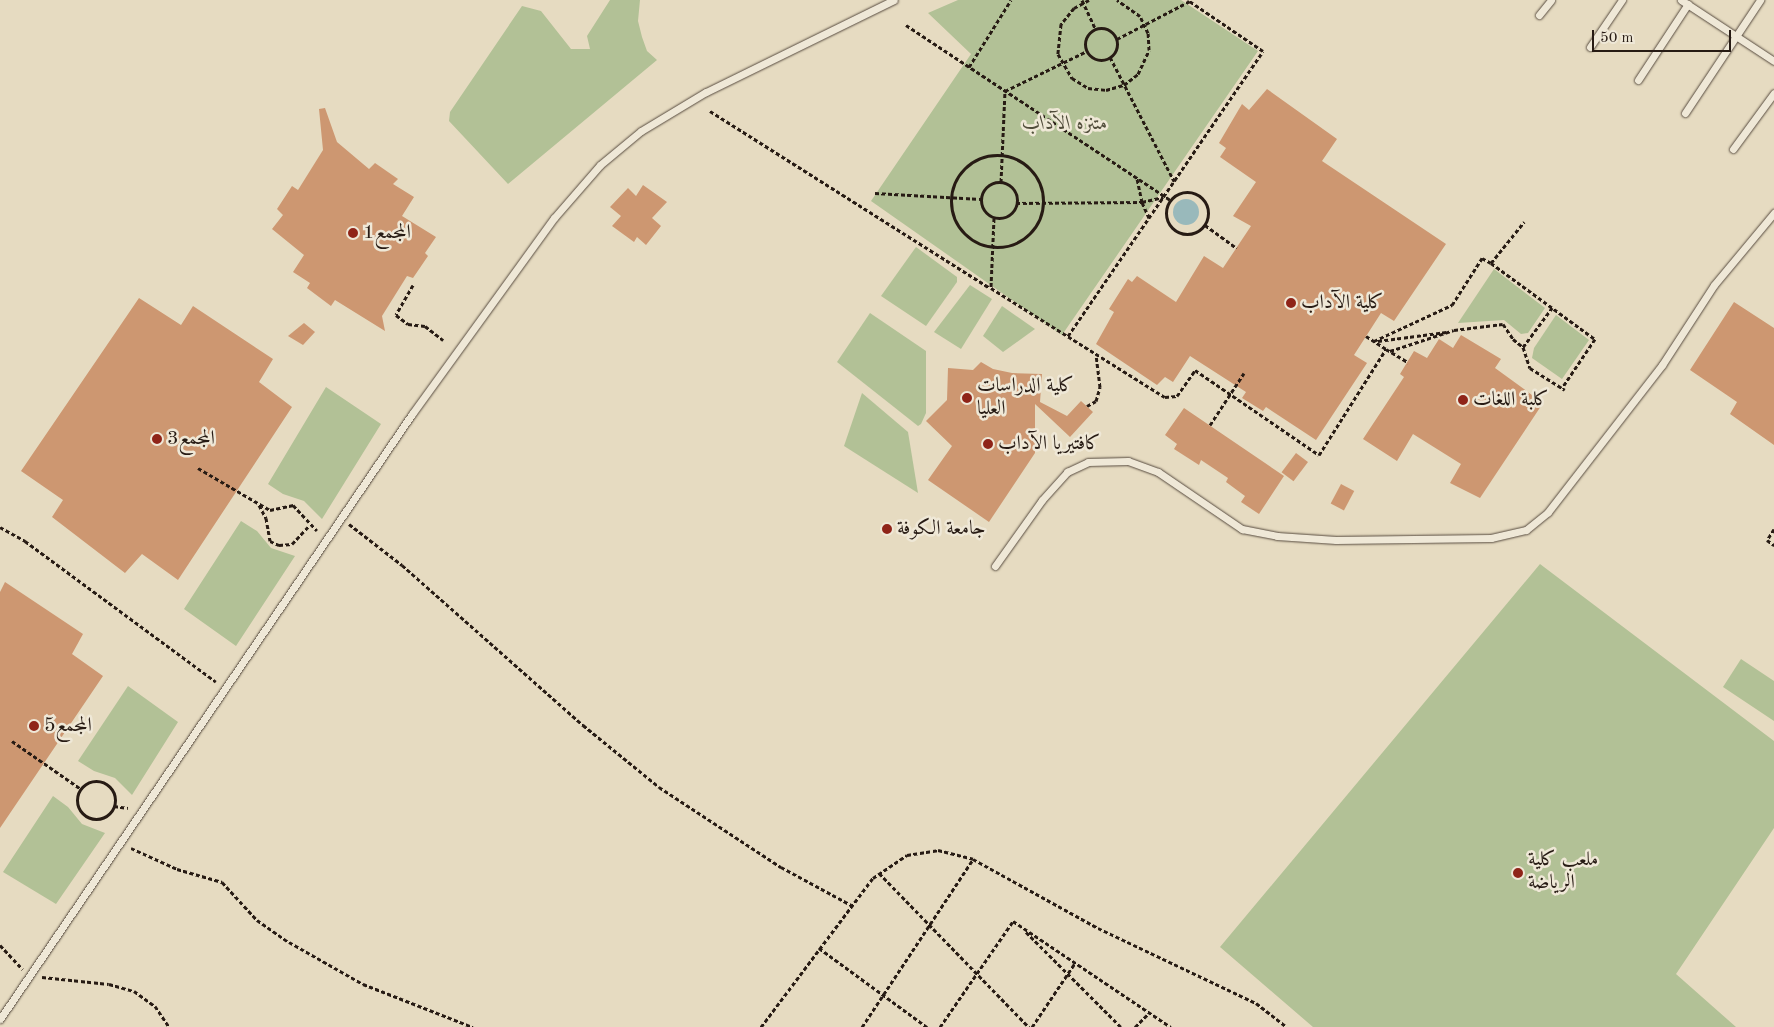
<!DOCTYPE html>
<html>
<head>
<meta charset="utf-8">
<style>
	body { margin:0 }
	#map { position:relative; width:1774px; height:1027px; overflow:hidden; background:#e6dbc1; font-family:"Old Standard TT",Amiri,serif }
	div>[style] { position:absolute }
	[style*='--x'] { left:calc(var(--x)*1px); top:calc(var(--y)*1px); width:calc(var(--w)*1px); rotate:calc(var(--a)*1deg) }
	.green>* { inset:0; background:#b2c196 }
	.water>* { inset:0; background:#99b9bb }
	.round { border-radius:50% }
	.building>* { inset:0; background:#cd9771; transform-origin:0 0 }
	.path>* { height:3px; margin-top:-1.5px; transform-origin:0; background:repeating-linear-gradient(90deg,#271b14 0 4px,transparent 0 6.5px) }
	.path>.ring { margin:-1.5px; padding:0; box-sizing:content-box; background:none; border:3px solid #271b14; border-radius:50% }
	.roads { filter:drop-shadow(0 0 1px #574b3f) drop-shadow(0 0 1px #574b3f) }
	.lane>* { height:7px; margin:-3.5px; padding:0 3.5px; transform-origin:3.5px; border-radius:3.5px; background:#efe8d7 }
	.dots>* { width:14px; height:14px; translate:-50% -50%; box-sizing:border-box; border:2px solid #efe8d7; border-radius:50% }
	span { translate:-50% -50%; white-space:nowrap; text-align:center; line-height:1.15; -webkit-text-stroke:5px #efe8d7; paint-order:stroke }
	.park-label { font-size:20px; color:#514d3b; font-style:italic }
	.poi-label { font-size:20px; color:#271b14 }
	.left { translate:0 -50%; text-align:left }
	.scale { position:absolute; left:1592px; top:30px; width:139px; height:22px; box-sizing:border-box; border:2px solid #271b14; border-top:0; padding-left:6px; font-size:15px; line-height:18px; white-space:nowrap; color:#271b14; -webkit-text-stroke:4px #efe8d7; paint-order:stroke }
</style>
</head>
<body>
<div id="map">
	<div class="green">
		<div style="clip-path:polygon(610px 0,640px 0,638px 21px,642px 37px,647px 51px,657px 60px,508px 184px,449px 121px,450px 112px,522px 6px,541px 11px,571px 49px,590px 49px,587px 36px)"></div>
		<div style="clip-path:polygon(958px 0,1181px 0,1258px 51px,1062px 335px,871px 201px,971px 54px,928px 13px)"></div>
		<div style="clip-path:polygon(916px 247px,957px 277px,957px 282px,926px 326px,881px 296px)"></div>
		<div style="clip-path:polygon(1494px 269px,1545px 308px,1528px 333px,1521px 334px,1504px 320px,1458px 323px)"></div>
		<div style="clip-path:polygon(970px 285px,992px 299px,961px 349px,934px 332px)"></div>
		<div style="clip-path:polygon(1002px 306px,1035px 329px,1003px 352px,983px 336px)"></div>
		<div style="clip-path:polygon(870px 313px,926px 351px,926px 413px,921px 424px,918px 426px,837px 362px)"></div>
		<div style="clip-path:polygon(1556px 315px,1589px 340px,1562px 379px,1532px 358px,1534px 348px)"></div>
		<div style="clip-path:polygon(326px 387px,381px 424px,322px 519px,304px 501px,283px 494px,268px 484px)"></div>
		<div style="clip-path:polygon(862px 393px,908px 432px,918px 493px,844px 446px)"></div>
		<div style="clip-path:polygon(241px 521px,257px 531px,271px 548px,295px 556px,236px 646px,184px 609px)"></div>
		<div style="clip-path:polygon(1540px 564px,1774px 741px,1774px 828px,1676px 974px,1736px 1027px,1313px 1027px,1220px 947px)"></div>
		<div style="clip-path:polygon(1741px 659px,1774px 681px,1774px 721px,1723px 687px)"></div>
		<div style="clip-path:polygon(128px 686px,178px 722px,132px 795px,115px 778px,94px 771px,78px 761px)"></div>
		<div style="clip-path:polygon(53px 796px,68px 807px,82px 824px,105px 833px,56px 904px,3px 872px)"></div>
	</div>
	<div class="water">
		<div class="round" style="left:1173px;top:199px;width:26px;height:26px"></div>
	</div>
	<div class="building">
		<div style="clip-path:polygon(1267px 89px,1337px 139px,1322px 161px,1446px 244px,1394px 321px,1381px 313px,1354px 355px,1367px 363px,1316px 440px,1266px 407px,1263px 411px,1242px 398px,1246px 392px,1190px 356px,1173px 382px,1165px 377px,1157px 385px,1096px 344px,1114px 312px,1109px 309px,1128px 279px,1132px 282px,1137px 276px,1176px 302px,1204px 256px,1223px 268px,1251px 226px,1233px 216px,1256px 182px,1220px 157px,1226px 148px,1219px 143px,1242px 104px,1249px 110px)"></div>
		<div style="clip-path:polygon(325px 108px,337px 142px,369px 169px,375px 163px,398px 179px,393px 184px,414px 197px,402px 216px,436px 237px,425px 253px,428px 256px,413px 278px,407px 276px,382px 316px,385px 331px,335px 300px,331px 306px,307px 288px,310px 283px,293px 272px,304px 255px,272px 229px,283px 215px,277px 209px,292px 186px,298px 190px,323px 150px,319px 109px)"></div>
		<div style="clip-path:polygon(643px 185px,667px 202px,652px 218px,661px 226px,646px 245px,637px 237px,634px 242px,612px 226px,621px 216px,610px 207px,628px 188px,636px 196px)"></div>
		<div style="clip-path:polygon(139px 298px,181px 325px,193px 306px,273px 359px,259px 382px,292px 407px,178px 580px,142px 554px,125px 573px,52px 517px,63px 500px,21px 471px)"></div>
		<div style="clip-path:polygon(1734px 302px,1774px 328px,1774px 445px,1730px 414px,1737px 402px,1690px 370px)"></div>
		<div style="clip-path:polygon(304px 323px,315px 332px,303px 345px,288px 336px)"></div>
		<div style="clip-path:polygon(1461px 335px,1501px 359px,1495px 368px,1543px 403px,1480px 498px,1450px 483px,1461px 464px,1413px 434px,1397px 461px,1363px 439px,1404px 377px,1400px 374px,1414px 351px,1427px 358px,1439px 339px,1453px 348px)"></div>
		<div style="clip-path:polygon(981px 362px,993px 369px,1012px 373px,1042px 374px,1040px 402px,1067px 416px,1081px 401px,1093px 412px,1070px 437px,1035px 404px,1035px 453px,989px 522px,928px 480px,952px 446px,926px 421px,947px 400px,948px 368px,973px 370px)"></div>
		<div style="clip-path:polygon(1184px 408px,1284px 476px,1259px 514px,1241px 502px,1245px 496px,1226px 482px,1228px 478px,1201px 460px,1199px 465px,1174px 449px,1177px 444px,1165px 435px)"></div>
		<div style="left:1296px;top:453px;width:15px;height:24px;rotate:37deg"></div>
		<div style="left:1341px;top:484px;width:15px;height:22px;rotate:28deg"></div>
		<div style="clip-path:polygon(5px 582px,83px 634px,72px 654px,103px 676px,0 828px,0 592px)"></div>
	</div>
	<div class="path">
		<div style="--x:1082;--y:0;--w:31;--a:65"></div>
		<div style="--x:1089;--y:0;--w:17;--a:152"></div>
		<div style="--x:1074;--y:8;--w:21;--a:129"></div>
		<div style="--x:1061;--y:24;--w:30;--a:96"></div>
		<div style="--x:1058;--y:54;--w:28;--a:60"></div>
		<div style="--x:1072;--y:78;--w:19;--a:32"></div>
		<div style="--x:1088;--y:88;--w:18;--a:6"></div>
		<div style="--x:1106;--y:90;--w:19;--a:-16"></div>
		<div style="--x:1124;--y:85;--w:18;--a:-38"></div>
		<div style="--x:1138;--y:74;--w:26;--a:-65"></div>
		<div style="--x:1149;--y:50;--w:17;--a:-93"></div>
		<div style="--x:1148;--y:33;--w:19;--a:-115"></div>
		<div style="--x:1140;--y:16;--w:28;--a:-145"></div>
		<div style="--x:906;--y:25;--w:317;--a:33.5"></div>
		<div class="ring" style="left:1085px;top:28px;width:29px;height:29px"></div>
		<div style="--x:1117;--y:39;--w:82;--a:-27.5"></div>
		<div style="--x:1110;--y:57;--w:140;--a:62.7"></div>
		<div style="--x:969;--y:67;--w:79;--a:-57.9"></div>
		<div style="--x:710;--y:111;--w:331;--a:32.3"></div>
		<div class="ring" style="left:951px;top:155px;width:89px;height:89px"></div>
		<div style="--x:1001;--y:182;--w:91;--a:-87.5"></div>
		<div style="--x:1005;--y:91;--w:91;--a:-26"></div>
		<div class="ring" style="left:981px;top:182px;width:33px;height:33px"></div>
		<div class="ring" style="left:1166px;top:192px;width:39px;height:39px"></div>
		<div style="--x:875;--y:193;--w:106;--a:3.2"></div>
		<div style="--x:1016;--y:203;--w:126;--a:-0.5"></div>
		<div style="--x:1142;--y:202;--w:24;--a:-102"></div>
		<div style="--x:994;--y:218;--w:70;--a:92.5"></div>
		<div style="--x:991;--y:288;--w:205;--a:32.1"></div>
		<div style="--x:1165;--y:397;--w:12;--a:-5"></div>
		<div style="--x:1177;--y:396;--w:32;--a:-55"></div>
		<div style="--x:1195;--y:370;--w:150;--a:34.4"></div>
		<div style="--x:1319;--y:455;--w:125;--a:-57.7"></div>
		<div style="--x:1386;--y:349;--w:26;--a:31"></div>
		<div style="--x:1149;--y:218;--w:17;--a:-114"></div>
		<div style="--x:1142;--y:202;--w:22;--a:-13"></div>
		<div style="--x:1205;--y:225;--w:39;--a:36"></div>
		<div style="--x:1491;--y:263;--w:129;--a:36.2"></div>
		<div style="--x:1595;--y:339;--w:59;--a:124"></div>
		<div style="--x:413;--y:285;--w:34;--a:120"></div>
		<div style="--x:396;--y:315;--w:15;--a:37"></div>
		<div style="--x:408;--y:324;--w:17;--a:7"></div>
		<div style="--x:425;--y:326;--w:23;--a:38"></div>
		<div style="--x:1068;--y:336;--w:345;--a:-55.6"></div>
		<div style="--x:1263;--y:51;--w:91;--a:-145.8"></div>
		<div style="--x:1366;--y:336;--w:24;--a:33"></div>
		<div style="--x:1374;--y:341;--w:86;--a:-24.8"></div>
		<div style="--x:1452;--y:305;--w:56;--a:-57.4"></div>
		<div style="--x:1482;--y:258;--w:10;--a:29"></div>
		<div style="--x:1491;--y:263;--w:53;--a:-51.2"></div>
		<div style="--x:1378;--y:341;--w:69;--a:-7.5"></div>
		<div style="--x:1523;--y:347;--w:49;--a:-53.4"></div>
		<div style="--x:1390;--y:351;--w:67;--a:-18.2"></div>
		<div style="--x:1454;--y:330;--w:49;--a:-7"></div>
		<div style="--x:1503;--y:324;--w:18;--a:56"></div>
		<div style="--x:1513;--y:339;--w:13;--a:39"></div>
		<div style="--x:1523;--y:347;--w:22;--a:72"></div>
		<div style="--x:1530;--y:368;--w:41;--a:32.2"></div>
		<div style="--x:1087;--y:406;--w:10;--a:-29"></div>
		<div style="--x:1096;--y:401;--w:15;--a:-74"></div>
		<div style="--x:1100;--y:387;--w:33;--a:-97"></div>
		<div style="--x:1210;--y:425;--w:62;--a:-56.8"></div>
		<div style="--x:198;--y:468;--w:83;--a:30.3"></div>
		<div style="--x:270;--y:510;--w:24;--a:-12"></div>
		<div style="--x:293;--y:505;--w:35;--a:47"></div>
		<div style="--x:259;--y:505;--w:15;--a:62"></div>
		<div style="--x:266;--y:518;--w:23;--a:80"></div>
		<div style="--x:270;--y:541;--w:10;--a:24"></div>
		<div style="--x:279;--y:545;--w:13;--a:-4"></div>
		<div style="--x:292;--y:544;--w:25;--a:-47"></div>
		<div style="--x:349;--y:524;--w:67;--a:37.7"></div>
		<div style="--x:402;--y:565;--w:242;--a:41.5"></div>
		<div style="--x:583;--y:725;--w:98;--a:39.2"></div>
		<div style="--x:659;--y:787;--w:146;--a:33.3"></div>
		<div style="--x:781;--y:867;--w:80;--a:28.5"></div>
		<div style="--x:0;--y:527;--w:29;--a:29"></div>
		<div style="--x:25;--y:541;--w:237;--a:36.4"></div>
		<div style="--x:1774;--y:529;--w:13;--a:122"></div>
		<div style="--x:1767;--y:540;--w:9;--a:36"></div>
		<div style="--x:12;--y:741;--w:84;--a:34.8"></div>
		<div class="ring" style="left:77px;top:781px;width:35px;height:35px"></div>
		<div style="--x:114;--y:806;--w:14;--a:8"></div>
		<div style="--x:131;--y:848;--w:51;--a:24.5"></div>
		<div style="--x:177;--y:869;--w:47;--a:16.1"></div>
		<div style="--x:222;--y:882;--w:52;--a:47.4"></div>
		<div style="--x:257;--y:920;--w:39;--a:35"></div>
		<div style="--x:289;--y:942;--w:85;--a:29.6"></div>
		<div style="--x:363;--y:984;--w:118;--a:21.4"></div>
		<div style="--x:879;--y:873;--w:215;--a:45.8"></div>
		<div style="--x:1026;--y:932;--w:134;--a:45"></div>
		<div style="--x:0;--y:945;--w:33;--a:47"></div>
		<div style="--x:819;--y:948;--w:134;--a:36.2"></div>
		<div style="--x:42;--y:977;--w:67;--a:6"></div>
		<div style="--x:109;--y:984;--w:26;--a:16"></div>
		<div style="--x:134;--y:991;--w:26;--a:36"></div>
		<div style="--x:155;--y:1006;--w:25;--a:56"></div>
		<div style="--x:761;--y:1027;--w:186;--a:-53.1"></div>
		<div style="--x:873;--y:878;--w:41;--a:-34.1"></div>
		<div style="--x:907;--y:855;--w:31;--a:-9"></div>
		<div style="--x:938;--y:850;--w:36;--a:14"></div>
		<div style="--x:973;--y:859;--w:143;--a:28.9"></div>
		<div style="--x:1098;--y:928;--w:175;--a:25.4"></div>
		<div style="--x:1256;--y:1003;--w:39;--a:38"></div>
		<div style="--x:862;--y:1027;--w:201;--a:-56.5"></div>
		<div style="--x:940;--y:1027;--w:129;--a:-55.4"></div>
		<div style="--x:1013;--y:921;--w:190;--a:33.9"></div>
		<div style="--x:1032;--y:1027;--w:77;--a:-56.1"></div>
		<div style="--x:1135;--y:1027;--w:20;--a:-45"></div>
	</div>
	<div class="roads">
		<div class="lane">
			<div style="--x:1681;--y:0;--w:111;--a:33.3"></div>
			<div style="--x:1539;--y:15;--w:19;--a:-51"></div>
			<div style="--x:1590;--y:47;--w:57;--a:-55.8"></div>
			<div style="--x:1638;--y:80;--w:91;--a:-56.7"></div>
			<div style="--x:1685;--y:113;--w:136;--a:-56.4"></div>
			<div style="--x:1733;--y:149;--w:69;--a:-53.8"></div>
			<div style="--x:995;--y:566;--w:81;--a:-54.5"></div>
			<div style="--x:1042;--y:500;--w:38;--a:-48"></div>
			<div style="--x:1067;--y:472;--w:23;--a:-25"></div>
			<div style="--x:1088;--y:462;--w:40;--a:-1.4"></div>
			<div style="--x:1128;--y:461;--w:32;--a:20"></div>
			<div style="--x:1158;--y:472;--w:102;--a:34.2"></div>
			<div style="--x:1242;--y:529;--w:36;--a:11"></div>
			<div style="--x:1277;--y:536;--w:59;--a:3.9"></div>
			<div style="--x:1336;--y:540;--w:155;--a:-0.7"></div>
			<div style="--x:1491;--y:538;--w:36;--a:-13"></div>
			<div style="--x:1526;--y:530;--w:28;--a:-39"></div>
			<div style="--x:1548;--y:512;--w:186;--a:-52.2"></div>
			<div style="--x:1662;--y:365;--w:95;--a:-57"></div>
			<div style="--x:1714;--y:285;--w:94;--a:-50.2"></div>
			<div style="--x:0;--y:1019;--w:732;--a:-55.75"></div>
			<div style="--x:412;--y:414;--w:242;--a:-54.1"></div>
			<div style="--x:554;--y:218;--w:70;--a:-49"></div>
			<div style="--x:600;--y:165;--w:53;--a:-39.7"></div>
			<div style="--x:641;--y:131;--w:76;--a:-31"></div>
			<div style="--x:706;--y:92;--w:209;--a:-26.1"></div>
		</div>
	</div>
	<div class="dots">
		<div style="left:353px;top:233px;background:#8f2418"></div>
		<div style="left:1291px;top:303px;background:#8f2418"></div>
		<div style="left:967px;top:398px;background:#8f2418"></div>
		<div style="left:1463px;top:400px;background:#8f2418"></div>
		<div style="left:157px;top:439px;background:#8f2418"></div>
		<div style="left:988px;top:444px;background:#8f2418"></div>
		<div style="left:887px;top:529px;background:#8f2418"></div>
		<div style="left:34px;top:726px;background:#8f2418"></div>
		<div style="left:1518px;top:873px;background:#8f2418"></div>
	</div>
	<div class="park-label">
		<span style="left:1065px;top:124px">متنزه الآداب</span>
	</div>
	<div class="poi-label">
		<span class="left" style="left:363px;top:233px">المجمع1</span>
		<span class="left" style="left:1301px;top:303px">كلية الآداب</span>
		<span class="left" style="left:977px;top:398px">كلية الدراسات<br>العليا</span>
		<span class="left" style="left:1473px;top:400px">كلبة اللغات</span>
		<span class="left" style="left:167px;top:439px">المجمع3</span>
		<span class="left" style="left:998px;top:444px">كافتيريا الآداب</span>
		<span class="left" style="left:897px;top:529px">جامعة الكوفة</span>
		<span class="left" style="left:44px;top:726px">المجمع5</span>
		<span class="left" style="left:1528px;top:872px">ملعب كلية<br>الرياضة</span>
	</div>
	<div class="scale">50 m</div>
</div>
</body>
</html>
